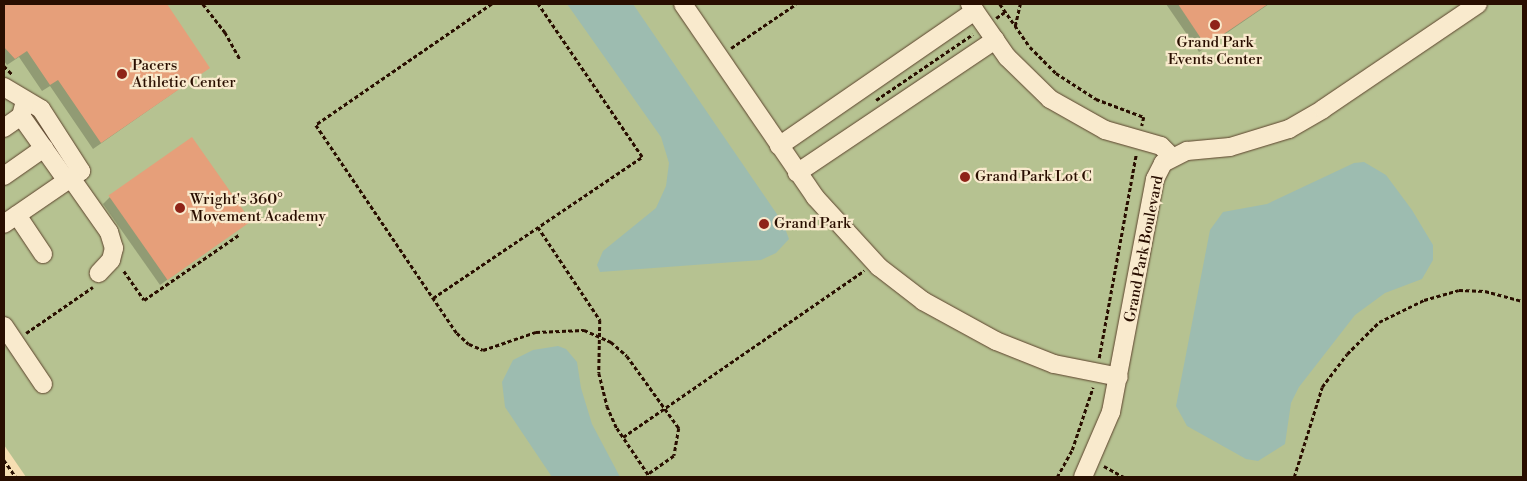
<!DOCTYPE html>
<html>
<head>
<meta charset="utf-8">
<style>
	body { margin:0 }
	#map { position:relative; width:1527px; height:481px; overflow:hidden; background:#f6deb2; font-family:"Libre Bodoni",serif }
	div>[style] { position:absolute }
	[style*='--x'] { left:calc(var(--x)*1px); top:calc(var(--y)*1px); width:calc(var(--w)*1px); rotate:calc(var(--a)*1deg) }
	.green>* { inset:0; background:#b6c291 }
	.water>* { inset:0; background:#9dbcb0 }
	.shadow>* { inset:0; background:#0003 }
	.building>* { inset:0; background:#e69f7a; transform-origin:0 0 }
	.path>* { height:2.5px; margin-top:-1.25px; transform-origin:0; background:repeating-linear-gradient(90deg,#290e00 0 4px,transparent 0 6.5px) }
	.roads { filter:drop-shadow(0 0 1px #5c422c) drop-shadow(0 0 1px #5c422c) }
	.minor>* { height:18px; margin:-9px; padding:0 9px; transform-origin:9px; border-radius:9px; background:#f9eacd }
	.dots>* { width:14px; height:14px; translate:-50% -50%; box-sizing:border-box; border:2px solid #f9eacd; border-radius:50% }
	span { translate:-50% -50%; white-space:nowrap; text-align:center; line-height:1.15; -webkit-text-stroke:4.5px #f9eacd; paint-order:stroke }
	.poi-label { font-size:15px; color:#290e00 }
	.left { translate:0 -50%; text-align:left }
	.street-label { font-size:15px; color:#290e00 }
	.frame { position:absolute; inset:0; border:5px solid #290e00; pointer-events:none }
</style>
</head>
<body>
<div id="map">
	<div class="green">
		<div style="clip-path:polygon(4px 4px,1523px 4px,1523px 477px,26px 477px,4px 445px)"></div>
	</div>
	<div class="water">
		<div style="clip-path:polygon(567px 4px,633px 4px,783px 223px,789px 239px,776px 253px,761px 260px,600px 272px,597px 265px,603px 251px,656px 208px,666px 186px,669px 163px,661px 137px)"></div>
		<div style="clip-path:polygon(1364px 162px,1386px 175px,1412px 210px,1433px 245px,1433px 260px,1422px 279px,1385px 293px,1355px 315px,1299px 387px,1291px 403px,1285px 444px,1258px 461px,1246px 459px,1187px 426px,1176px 406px,1210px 230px,1223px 212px,1267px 204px,1354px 163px)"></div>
		<div style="clip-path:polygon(558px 346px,566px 349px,577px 362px,581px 388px,592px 424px,620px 477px,552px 477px,505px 407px,502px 382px,513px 360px,533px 350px)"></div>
	</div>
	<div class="shadow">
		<div style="clip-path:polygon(4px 4px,165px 4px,209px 68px,93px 149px,50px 86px,42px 91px,19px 57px,7px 65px,4px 61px)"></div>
		<div style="clip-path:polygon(1166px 4px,1269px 4px,1199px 52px)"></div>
		<div style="clip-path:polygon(110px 197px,249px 221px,160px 285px,103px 204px)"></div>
	</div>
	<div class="building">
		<div style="clip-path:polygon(4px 4px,167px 4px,210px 68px,101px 143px,58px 80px,50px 85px,27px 51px,15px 59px,4px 47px)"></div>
		<div style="clip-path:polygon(1178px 4px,1268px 4px,1206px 46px)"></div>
		<div style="left:192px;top:137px;width:103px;height:102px;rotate:55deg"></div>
	</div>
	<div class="path">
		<div style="--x:203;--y:4;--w:36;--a:52"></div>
		<div style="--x:225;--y:32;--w:31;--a:61"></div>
		<div style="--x:492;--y:4;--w:214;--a:145.5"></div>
		<div style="--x:316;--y:125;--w:251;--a:55.9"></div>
		<div style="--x:457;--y:333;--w:16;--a:43"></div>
		<div style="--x:469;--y:344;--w:15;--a:23"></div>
		<div style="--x:483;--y:350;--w:56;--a:-18.8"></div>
		<div style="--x:536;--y:332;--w:48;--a:-2.4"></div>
		<div style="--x:584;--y:330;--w:30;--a:24"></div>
		<div style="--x:611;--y:342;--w:21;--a:41"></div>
		<div style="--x:627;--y:356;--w:89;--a:54.2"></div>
		<div style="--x:679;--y:428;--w:28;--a:100"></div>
		<div style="--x:674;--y:456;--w:32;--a:145"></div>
		<div style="--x:1000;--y:4;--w:52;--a:55.1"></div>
		<div style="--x:1030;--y:47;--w:37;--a:45"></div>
		<div style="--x:1056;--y:73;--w:48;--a:33"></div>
		<div style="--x:1096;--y:99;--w:51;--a:20.6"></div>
		<div style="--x:1144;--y:117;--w:9;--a:103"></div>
		<div style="--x:996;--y:18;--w:11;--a:-34"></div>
		<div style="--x:1015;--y:26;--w:23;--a:-77"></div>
		<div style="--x:731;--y:48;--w:78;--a:-34.1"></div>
		<div style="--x:4;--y:66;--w:11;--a:45"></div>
		<div style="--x:876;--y:100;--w:117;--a:-34.2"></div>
		<div style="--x:538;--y:227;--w:112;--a:56.3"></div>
		<div style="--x:600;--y:320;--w:53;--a:91.1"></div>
		<div style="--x:599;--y:373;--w:34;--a:76"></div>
		<div style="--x:607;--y:406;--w:24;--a:66"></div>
		<div style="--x:617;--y:428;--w:59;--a:56"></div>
		<div style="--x:124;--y:271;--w:35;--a:55"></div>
		<div style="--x:144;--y:300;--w:116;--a:-34.5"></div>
		<div style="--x:433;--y:298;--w:252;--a:-34"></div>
		<div style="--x:642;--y:157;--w:185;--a:-124.2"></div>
		<div style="--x:26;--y:333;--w:81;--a:-34.5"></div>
		<div style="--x:1099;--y:358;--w:207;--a:-79.7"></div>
		<div style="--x:623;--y:437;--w:293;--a:-34.6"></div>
		<div style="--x:4;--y:460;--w:21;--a:55"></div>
		<div style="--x:1104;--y:466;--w:23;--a:29"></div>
		<div style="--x:1057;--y:477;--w:31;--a:-61"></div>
		<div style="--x:1072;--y:450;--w:66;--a:-71.6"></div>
		<div style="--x:1294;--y:477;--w:94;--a:-72.7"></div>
		<div style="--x:1322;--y:387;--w:41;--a:-52.9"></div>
		<div style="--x:1347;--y:354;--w:45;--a:-45"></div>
		<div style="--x:1379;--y:322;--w:50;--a:-26.1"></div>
		<div style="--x:1424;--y:300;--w:36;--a:-16"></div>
		<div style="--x:1459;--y:290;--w:26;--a:2"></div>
		<div style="--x:1485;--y:291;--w:39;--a:15"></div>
	</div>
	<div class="roads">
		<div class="minor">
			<div style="--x:683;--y:4;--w:234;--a:55.6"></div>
			<div style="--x:815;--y:197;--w:95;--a:47.6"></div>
			<div style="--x:879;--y:267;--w:56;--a:37.7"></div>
			<div style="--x:923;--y:301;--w:83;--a:28.7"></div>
			<div style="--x:996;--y:341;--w:62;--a:21.6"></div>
			<div style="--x:1054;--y:364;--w:66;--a:11.3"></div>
			<div style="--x:970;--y:4;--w:65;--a:55.1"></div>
			<div style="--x:1007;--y:57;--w:60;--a:44.3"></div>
			<div style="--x:1050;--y:99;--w:63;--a:29.4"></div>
			<div style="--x:1105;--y:130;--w:58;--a:15.9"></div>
			<div style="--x:1161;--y:146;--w:16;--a:45"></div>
			<div style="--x:4;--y:87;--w:43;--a:30.7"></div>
			<div style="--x:41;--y:109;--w:74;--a:57.2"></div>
			<div style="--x:81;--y:171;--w:93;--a:145.5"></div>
			<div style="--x:25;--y:101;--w:16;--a:105"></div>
			<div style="--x:21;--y:116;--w:80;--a:54.7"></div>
			<div style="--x:4;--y:128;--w:21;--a:-35"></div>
			<div style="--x:779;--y:146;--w:238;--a:-34.6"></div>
			<div style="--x:797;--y:173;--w:239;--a:-33.9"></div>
			<div style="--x:4;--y:176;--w:49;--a:-35"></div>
			<div style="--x:71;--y:178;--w:66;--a:54.9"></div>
			<div style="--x:109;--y:232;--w:17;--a:73"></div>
			<div style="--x:114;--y:248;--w:12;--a:104"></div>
			<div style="--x:111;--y:260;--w:18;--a:133"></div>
			<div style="--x:17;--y:215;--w:47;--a:56.3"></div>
			<div style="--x:4;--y:326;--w:70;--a:56.1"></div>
			<div style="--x:1083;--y:477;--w:71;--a:-66.7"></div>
			<div style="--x:1111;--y:412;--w:237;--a:-79.3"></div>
			<div style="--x:1155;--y:179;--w:18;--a:-63"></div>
			<div style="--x:1163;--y:163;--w:27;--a:-27"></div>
			<div style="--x:1187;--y:151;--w:43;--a:-5.3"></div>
			<div style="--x:1230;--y:147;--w:62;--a:-17"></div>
			<div style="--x:1289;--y:129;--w:39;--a:-30"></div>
			<div style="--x:1323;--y:109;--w:187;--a:-34.1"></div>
		</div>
	</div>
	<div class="dots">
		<div style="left:1215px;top:25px;background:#8f2418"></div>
		<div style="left:122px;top:74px;background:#8f2418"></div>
		<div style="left:965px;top:177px;background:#8f2418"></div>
		<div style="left:180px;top:208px;background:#8f2418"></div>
		<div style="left:764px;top:224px;background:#8f2418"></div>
	</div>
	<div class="poi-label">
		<span style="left:1215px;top:51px">Grand Park<br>Events Center</span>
		<span class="left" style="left:132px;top:74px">Pacers<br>Athletic Center</span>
		<span class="left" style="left:975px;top:177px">Grand Park Lot C</span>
		<span class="left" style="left:190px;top:208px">Wright's 360°<br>Movement Academy</span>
		<span class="left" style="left:774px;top:224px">Grand Park</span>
	</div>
	<div class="street-label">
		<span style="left:1144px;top:249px;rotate:-79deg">Grand Park Boulevard</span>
	</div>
	<div class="frame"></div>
</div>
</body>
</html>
